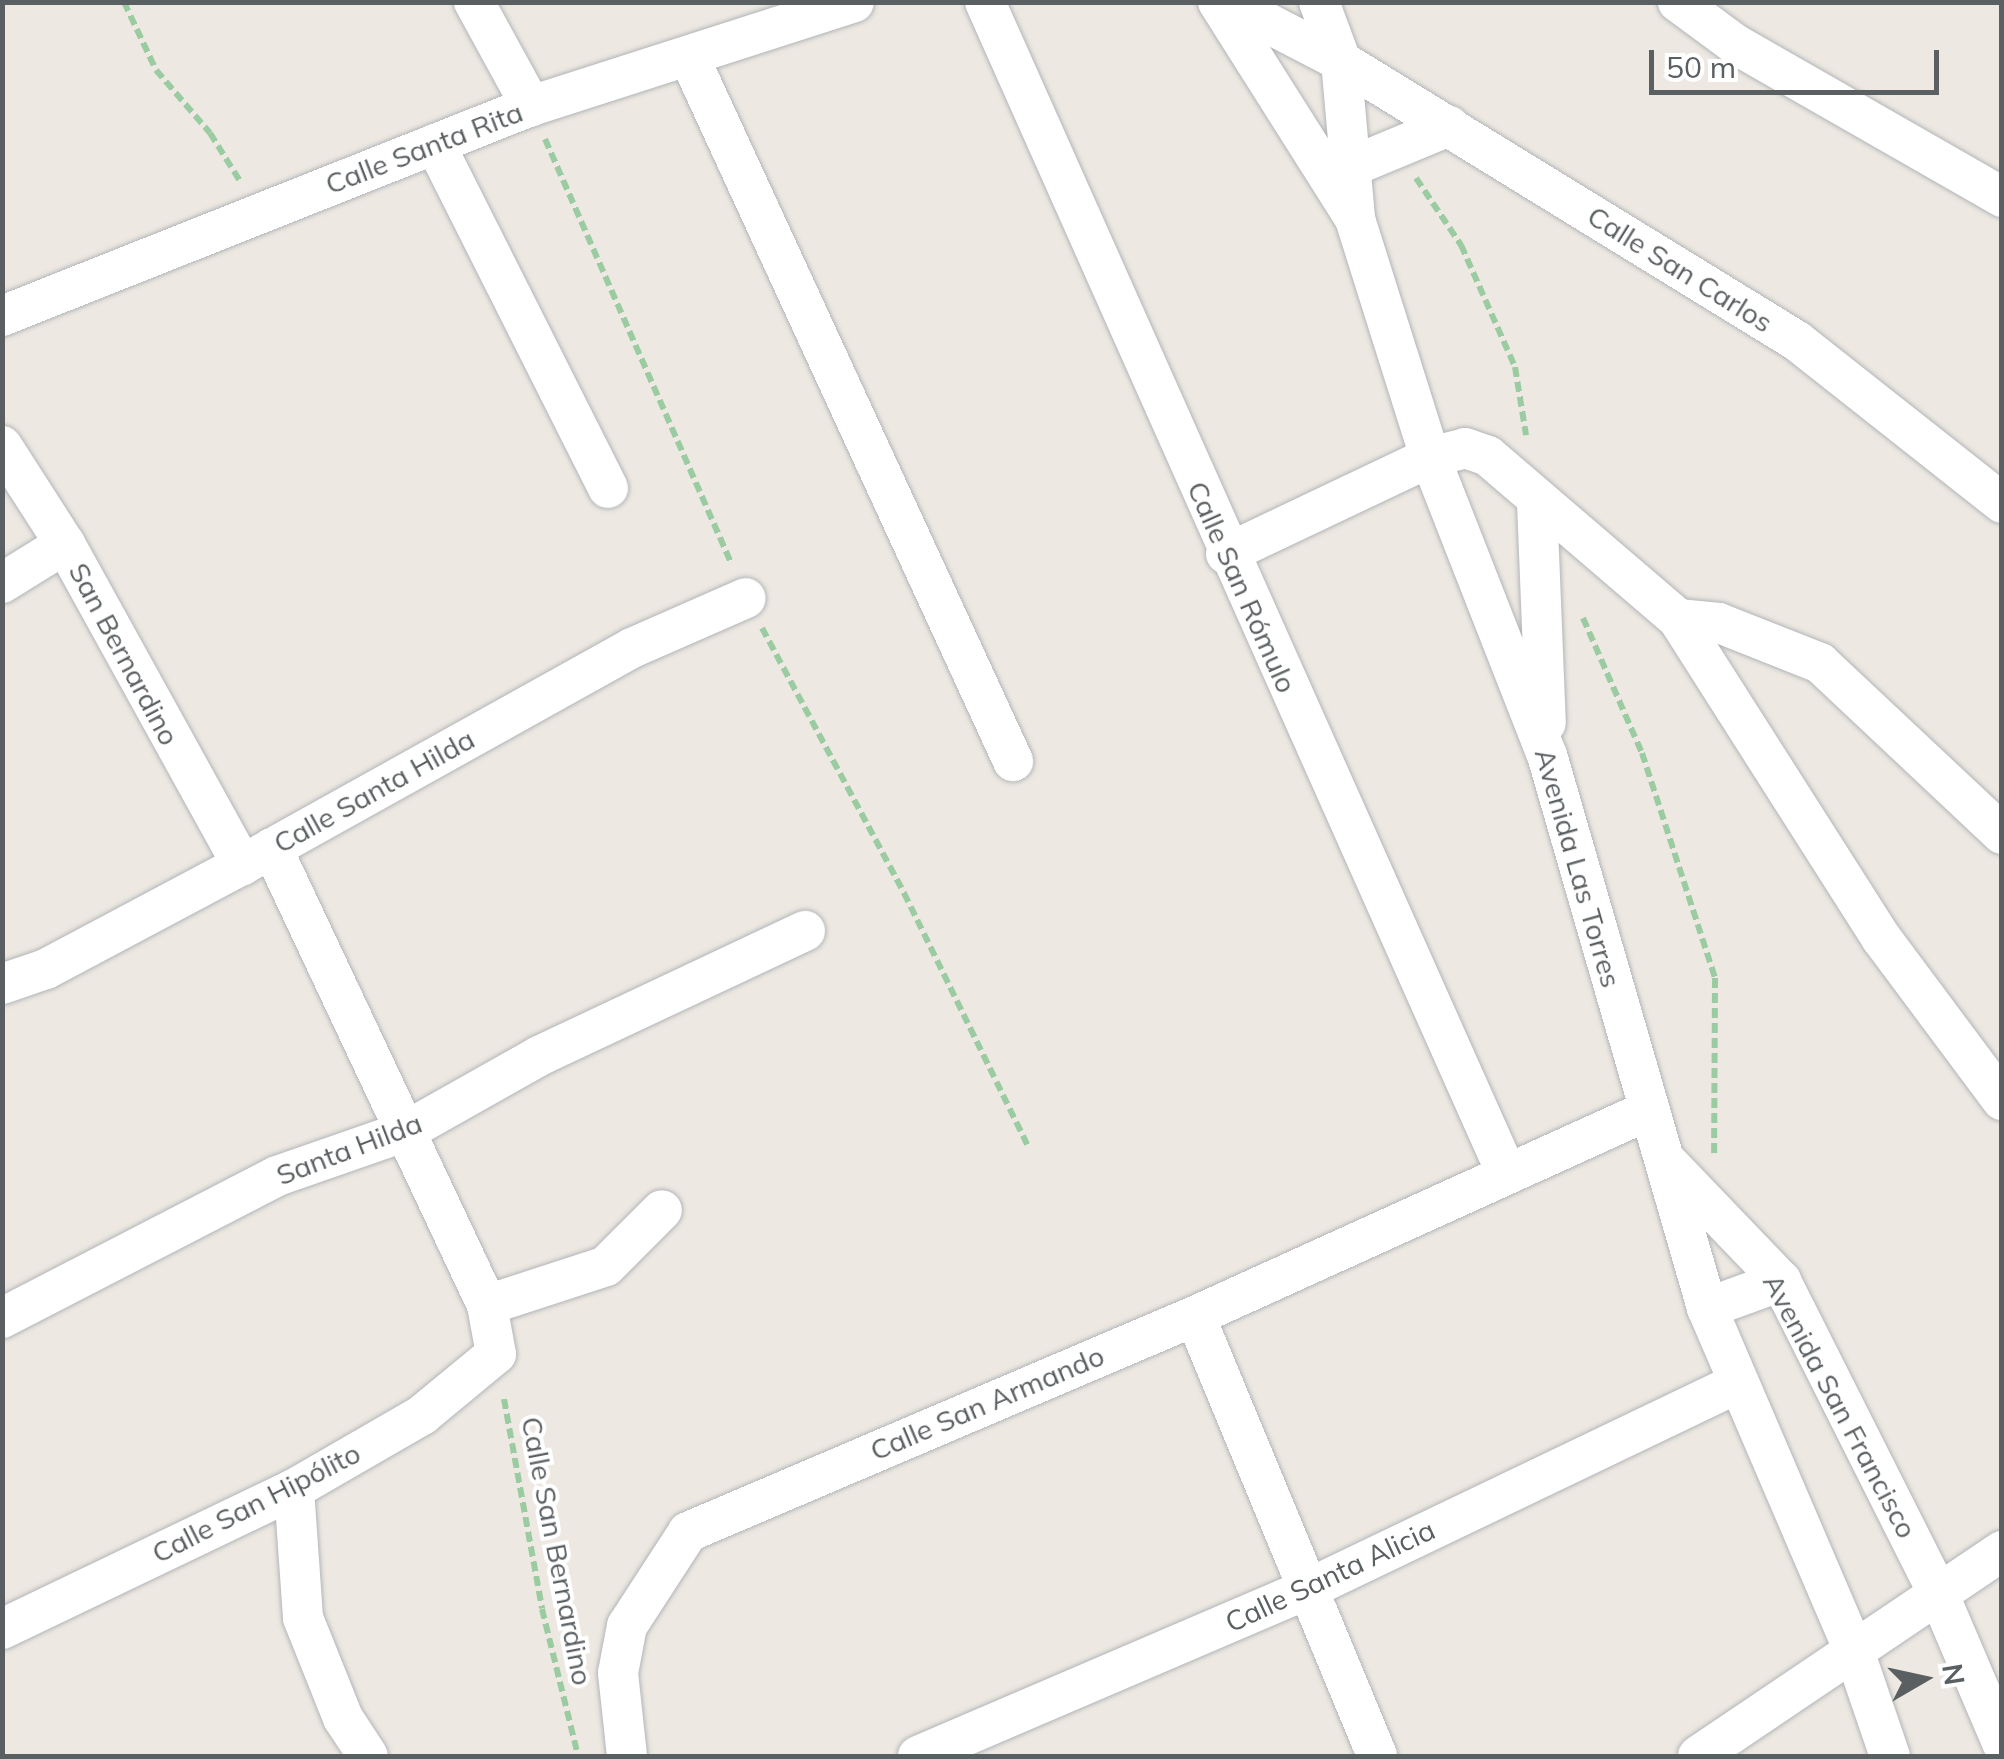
<!DOCTYPE html>
<html>
<head>
<meta charset="utf-8">
<style>
	body { margin:0 }
	#map { position:relative; width:2004px; height:1759px; overflow:hidden; background:#ede8e1; font-family:Mulish,sans-serif }
	div>[style] { position:absolute }
	[style*='--x'] { left:calc(var(--x)*1px); top:calc(var(--y)*1px); width:calc(var(--w)*1px); rotate:calc(var(--a)*1deg) }
	.path>* { height:6px; margin-top:-3px; transform-origin:0; background:repeating-linear-gradient(90deg,#9bcca1 0 10px,transparent 0 15px) }
	.roads { filter:drop-shadow(0 0 2px #b2b5b9) drop-shadow(0 0 2px #b2b5b9) }
	.minor>* { height:40px; margin:-20px; padding:0 20px; transform-origin:20px; border-radius:20px; background:#fff }
	span { translate:-50% -50%; white-space:nowrap; text-align:center; line-height:1.15; -webkit-text-stroke:8px #fff; paint-order:stroke }
	.street-label { font-size:28px; color:#5a5f62 }
	.frame { position:absolute; inset:0; border:5px solid #5a5f62; pointer-events:none }
	.north { position:absolute; left:1874px; top:1629px; width:100px; height:100px; -webkit-text-stroke:8px #fff; paint-order:stroke; rotate:81deg; font-size:28px; font-weight:700; line-height:40px; text-align:center; color:#5a5f62 }
	.north::after { content:''; display:block; margin:auto; width:35px; height:45px; background:#5a5f62; clip-path:polygon(50% 0,100% 100%,50% 72%,0 100%) }
	.scale { position:absolute; left:1649px; top:50px; width:290px; height:45px; box-sizing:border-box; border:5px solid #5a5f62; border-top:0; padding-left:12px; font-size:30px; line-height:35px; white-space:nowrap; color:#5a5f62; -webkit-text-stroke:8px #fff; paint-order:stroke }
</style>
</head>
<body>
<div id="map">
	<div class="path">
		<div style="--x:124;--y:2;--w:75;--a:64.8"></div>
		<div style="--x:156;--y:70;--w:83;--a:49.4"></div>
		<div style="--x:210;--y:133;--w:57;--a:58"></div>
		<div style="--x:545;--y:139;--w:463;--a:66.3"></div>
		<div style="--x:1416;--y:178;--w:81;--a:56.1"></div>
		<div style="--x:1461;--y:245;--w:133;--a:66.1"></div>
		<div style="--x:1515;--y:367;--w:69;--a:80.8"></div>
		<div style="--x:1583;--y:618;--w:147;--a:66.4"></div>
		<div style="--x:1642;--y:753;--w:237;--a:72"></div>
		<div style="--x:1715;--y:978;--w:178;--a:90.3"></div>
		<div style="--x:762;--y:628;--w:301;--a:61.8"></div>
		<div style="--x:904;--y:893;--w:282;--a:63.9"></div>
		<div style="--x:504;--y:1399;--w:213;--a:79.7"></div>
		<div style="--x:542;--y:1609;--w:151;--a:76.2"></div>
	</div>
	<div class="roads">
		<div class="minor">
			<div style="--x:474;--y:2;--w:119;--a:61.3"></div>
			<div style="--x:985;--y:2;--w:1279;--a:66"></div>
			<div style="--x:1218;--y:2;--w:257;--a:57.7"></div>
			<div style="--x:1355;--y:219;--w:250;--a:72.5"></div>
			<div style="--x:1430;--y:457;--w:320;--a:68.6"></div>
			<div style="--x:1547;--y:755;--w:576;--a:73.86"></div>
			<div style="--x:1707;--y:1308;--w:376;--a:66.8"></div>
			<div style="--x:1855;--y:1654;--w:108;--a:71.1"></div>
			<div style="--x:1227;--y:2;--w:128;--a:27.4"></div>
			<div style="--x:1341;--y:61;--w:535;--a:31.55"></div>
			<div style="--x:1797;--y:341;--w:261;--a:38.3"></div>
			<div style="--x:1319;--y:2;--w:63;--a:69.6"></div>
			<div style="--x:1341;--y:61;--w:159;--a:84.9"></div>
			<div style="--x:1678;--y:2;--w:71;--a:36.4"></div>
			<div style="--x:1735;--y:44;--w:308;--a:29.8"></div>
			<div style="--x:690;--y:59;--w:773;--a:65.29"></div>
			<div style="--x:435;--y:144;--w:385;--a:63.3"></div>
			<div style="--x:1355;--y:165;--w:102;--a:-22.5"></div>
			<div style="--x:2;--y:316;--w:569;--a:-21.65"></div>
			<div style="--x:531;--y:106;--w:339;--a:-17.8"></div>
			<div style="--x:2;--y:446;--w:117;--a:57.3"></div>
			<div style="--x:65;--y:544;--w:367;--a:61.1"></div>
			<div style="--x:1537;--y:503;--w:220;--a:87.7"></div>
			<div style="--x:1226;--y:554;--w:226;--a:-25.4"></div>
			<div style="--x:1430;--y:457;--w:36;--a:-14"></div>
			<div style="--x:1465;--y:448;--w:24;--a:19"></div>
			<div style="--x:1488;--y:456;--w:250;--a:40.6"></div>
			<div style="--x:1678;--y:619;--w:379;--a:57.5"></div>
			<div style="--x:1882;--y:939;--w:201;--a:53.3"></div>
			<div style="--x:2;--y:583;--w:74;--a:-31.8"></div>
			<div style="--x:1678;--y:619;--w:41;--a:5.6"></div>
			<div style="--x:1719;--y:623;--w:109;--a:21.6"></div>
			<div style="--x:1820;--y:663;--w:250;--a:43.2"></div>
			<div style="--x:2;--y:984;--w:46;--a:-18.8"></div>
			<div style="--x:46;--y:969;--w:222;--a:-28"></div>
			<div style="--x:242;--y:865;--w:446;--a:-29.1"></div>
			<div style="--x:632;--y:648;--w:124;--a:-23.7"></div>
			<div style="--x:1668;--y:1163;--w:163;--a:46.2"></div>
			<div style="--x:1781;--y:1281;--w:352;--a:63.3"></div>
			<div style="--x:1939;--y:1595;--w:161;--a:66.9"></div>
			<div style="--x:487;--y:1305;--w:125;--a:-18.1"></div>
			<div style="--x:606;--y:1266;--w:79;--a:-45"></div>
			<div style="--x:1707;--y:1308;--w:79;--a:-20"></div>
			<div style="--x:1195;--y:1316;--w:476;--a:67.5"></div>
			<div style="--x:2;--y:1318;--w:309;--a:-27.3"></div>
			<div style="--x:277;--y:1176;--w:137;--a:-19.2"></div>
			<div style="--x:406;--y:1131;--w:153;--a:-29.4"></div>
			<div style="--x:539;--y:1056;--w:294;--a:-25.2"></div>
			<div style="--x:294;--y:1489;--w:129;--a:86"></div>
			<div style="--x:303;--y:1618;--w:108;--a:68.2"></div>
			<div style="--x:343;--y:1718;--w:45;--a:56.7"></div>
			<div style="--x:2;--y:1629;--w:324;--a:-25.6"></div>
			<div style="--x:294;--y:1489;--w:148;--a:-30"></div>
			<div style="--x:422;--y:1415;--w:96;--a:-39.5"></div>
			<div style="--x:496;--y:1354;--w:50;--a:-100.4"></div>
			<div style="--x:487;--y:1305;--w:505;--a:-115.2"></div>
			<div style="--x:627;--y:1756;--w:83;--a:-96.2"></div>
			<div style="--x:618;--y:1673;--w:48;--a:-79.2"></div>
			<div style="--x:627;--y:1626;--w:112;--a:-57"></div>
			<div style="--x:688;--y:1532;--w:551;--a:-23.08"></div>
			<div style="--x:1195;--y:1316;--w:496;--a:-24.4"></div>
			<div style="--x:918;--y:1756;--w:426;--a:-23.2"></div>
			<div style="--x:1310;--y:1588;--w:472;--a:-25.6"></div>
			<div style="--x:1698;--y:1756;--w:367;--a:-34"></div>
		</div>
	</div>
	<div class="street-label">
		<span style="left:424px;top:148px;rotate:-21deg">Calle Santa Rita</span>
		<span style="left:1680px;top:269px;rotate:32deg">Calle San Carlos</span>
		<span style="left:1242px;top:587px;rotate:66deg">Calle San Rómulo</span>
		<span style="left:124px;top:654px;rotate:62deg">San Bernardino</span>
		<span style="left:374px;top:791px;rotate:-29deg">Calle Santa Hilda</span>
		<span style="left:1578px;top:868px;rotate:74deg">Avenida Las Torres</span>
		<span style="left:349px;top:1149px;rotate:-21deg">Santa Hilda</span>
		<span style="left:987px;top:1403px;rotate:-23deg">Calle San Armando</span>
		<span style="left:1840px;top:1406px;rotate:62deg">Avenida San Francisco</span>
		<span style="left:256px;top:1503px;rotate:-27deg">Calle San Hipólito</span>
		<span style="left:557px;top:1551px;rotate:79deg">Calle San Bernardino</span>
		<span style="left:1330px;top:1576px;rotate:-25deg">Calle Santa Alicia</span>
	</div>
	<div class="frame"></div>
	<div class="north">N</div>
	<div class="scale">50 m</div>
</div>
</body>
</html>
